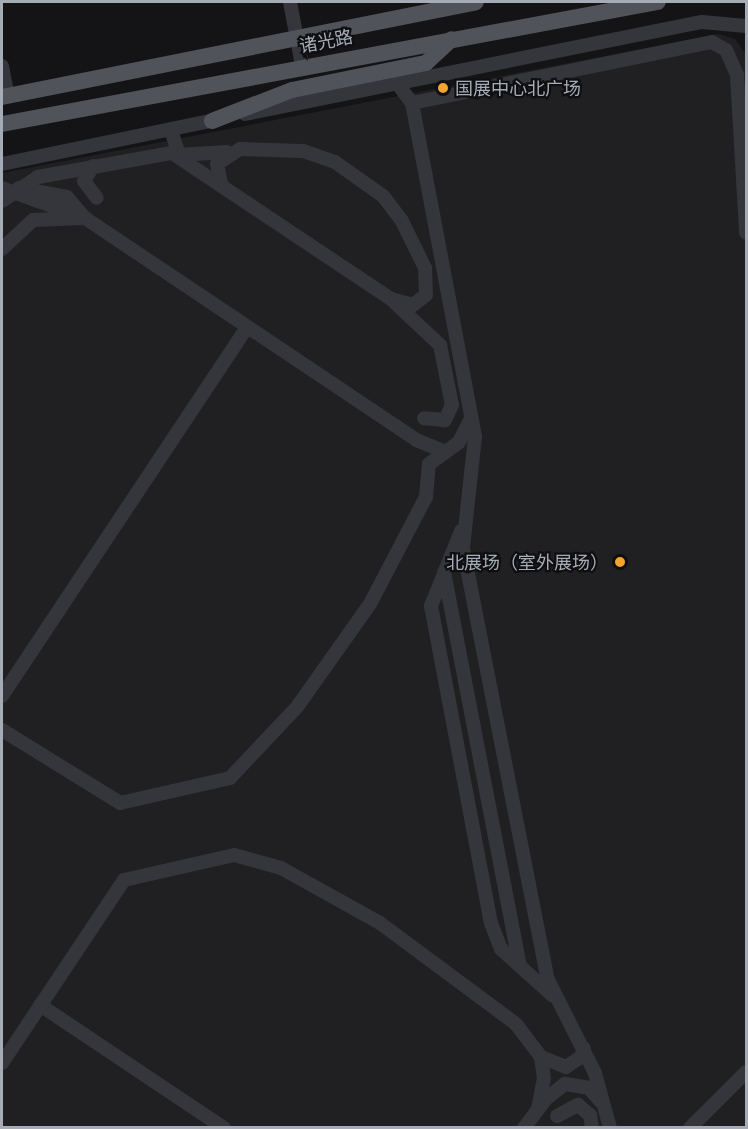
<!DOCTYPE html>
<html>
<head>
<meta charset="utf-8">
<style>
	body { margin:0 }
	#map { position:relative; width:748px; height:1129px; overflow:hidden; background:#141416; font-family:"Golos Text","Noto Sans SC",sans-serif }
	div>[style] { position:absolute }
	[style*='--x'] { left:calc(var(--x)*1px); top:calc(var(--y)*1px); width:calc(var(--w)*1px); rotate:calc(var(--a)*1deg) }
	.built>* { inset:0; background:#202023 }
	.minor>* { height:14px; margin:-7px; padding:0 7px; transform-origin:7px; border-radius:7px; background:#35363b }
	.major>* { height:16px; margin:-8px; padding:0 8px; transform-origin:8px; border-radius:8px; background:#51535a }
	.dots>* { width:16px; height:16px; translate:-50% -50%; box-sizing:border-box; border:3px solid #0f0f11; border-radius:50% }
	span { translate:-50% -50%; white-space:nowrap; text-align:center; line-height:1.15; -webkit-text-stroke:4.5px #0f0f11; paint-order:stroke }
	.street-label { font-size:18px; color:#a5acb6 }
	.poi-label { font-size:18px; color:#a5acb6 }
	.left { translate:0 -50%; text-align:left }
	.right { translate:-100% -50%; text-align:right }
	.frame { position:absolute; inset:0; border:3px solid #a5acb6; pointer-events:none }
</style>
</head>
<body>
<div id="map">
	<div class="built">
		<div style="clip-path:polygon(718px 34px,735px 39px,746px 54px,746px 1127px,2px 1127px,2px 173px)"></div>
	</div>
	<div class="minor">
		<div style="--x:290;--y:2;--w:64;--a:79.2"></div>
		<div style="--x:2;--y:66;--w:31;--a:79"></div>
		<div style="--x:397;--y:83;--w:25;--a:53"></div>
		<div style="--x:412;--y:103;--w:340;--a:79.3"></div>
		<div style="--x:475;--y:437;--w:112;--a:96.2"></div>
		<div style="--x:463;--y:548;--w:438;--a:78.9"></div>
		<div style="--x:547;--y:978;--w:106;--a:63.2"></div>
		<div style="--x:595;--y:1073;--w:57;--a:74.7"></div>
		<div style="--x:412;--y:103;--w:306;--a:-11.5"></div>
		<div style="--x:712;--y:42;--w:16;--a:30"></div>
		<div style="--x:726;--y:50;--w:27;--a:66"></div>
		<div style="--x:737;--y:75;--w:158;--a:86.7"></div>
		<div style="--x:245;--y:114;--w:466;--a:-11.4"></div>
		<div style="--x:702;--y:22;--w:44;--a:5.2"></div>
		<div style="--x:171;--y:130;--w:26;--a:72"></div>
		<div style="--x:179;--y:155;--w:48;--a:-3.6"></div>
		<div style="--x:2;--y:164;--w:223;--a:-11.7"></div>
		<div style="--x:93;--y:166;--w:17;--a:121"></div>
		<div style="--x:84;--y:181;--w:21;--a:53"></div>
		<div style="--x:2;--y:188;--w:88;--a:19.9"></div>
		<div style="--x:85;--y:218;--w:28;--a:-131"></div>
		<div style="--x:67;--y:197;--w:49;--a:-169.4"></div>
		<div style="--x:2;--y:201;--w:43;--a:-33.7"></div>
		<div style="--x:38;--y:177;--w:136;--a:-10.2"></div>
		<div style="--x:172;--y:153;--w:263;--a:33.7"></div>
		<div style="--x:391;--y:299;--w:23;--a:15"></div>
		<div style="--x:413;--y:305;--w:16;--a:-38"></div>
		<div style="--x:426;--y:295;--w:27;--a:-92"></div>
		<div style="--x:425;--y:268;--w:52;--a:-116.1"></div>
		<div style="--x:402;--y:221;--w:31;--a:-127"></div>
		<div style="--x:383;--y:196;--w:59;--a:-144.7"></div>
		<div style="--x:335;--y:162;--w:34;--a:-161"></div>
		<div style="--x:303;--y:151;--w:63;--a:-178.2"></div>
		<div style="--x:240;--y:149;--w:27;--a:147"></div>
		<div style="--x:217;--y:164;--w:19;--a:78"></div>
		<div style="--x:2;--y:249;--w:42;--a:-43.1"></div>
		<div style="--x:33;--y:220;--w:52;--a:-2.2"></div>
		<div style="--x:85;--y:218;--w:399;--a:33.8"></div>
		<div style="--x:416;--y:440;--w:27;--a:22"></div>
		<div style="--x:395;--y:303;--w:62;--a:43"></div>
		<div style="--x:440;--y:345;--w:61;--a:78.7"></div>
		<div style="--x:452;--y:405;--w:17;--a:115"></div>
		<div style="--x:445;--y:420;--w:21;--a:-175"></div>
		<div style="--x:461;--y:531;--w:81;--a:111.8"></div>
		<div style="--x:431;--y:606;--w:323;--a:79.3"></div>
		<div style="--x:491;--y:923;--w:28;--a:69"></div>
		<div style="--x:501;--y:949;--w:70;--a:42.1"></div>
		<div style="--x:444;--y:572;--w:400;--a:79.1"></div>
		<div style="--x:2;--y:696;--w:443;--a:-56.4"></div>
		<div style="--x:2;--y:730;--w:139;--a:31.7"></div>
		<div style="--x:120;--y:803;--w:113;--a:-12.8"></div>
		<div style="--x:230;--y:778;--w:98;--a:-46.7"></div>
		<div style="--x:297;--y:707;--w:126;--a:-54.7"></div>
		<div style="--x:370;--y:604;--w:121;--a:-62.4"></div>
		<div style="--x:426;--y:497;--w:33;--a:-85"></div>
		<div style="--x:429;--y:464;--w:37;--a:-36"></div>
		<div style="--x:459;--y:442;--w:27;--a:-63"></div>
		<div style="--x:40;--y:1005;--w:221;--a:33.8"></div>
		<div style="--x:541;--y:1057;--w:27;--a:22"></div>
		<div style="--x:566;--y:1067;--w:18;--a:-34"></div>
		<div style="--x:581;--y:1057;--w:9;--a:-72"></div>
		<div style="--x:2;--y:1063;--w:220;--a:-56.3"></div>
		<div style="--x:124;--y:880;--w:113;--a:-12.8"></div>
		<div style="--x:234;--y:855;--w:49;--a:15.5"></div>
		<div style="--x:281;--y:868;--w:113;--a:29.1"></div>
		<div style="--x:380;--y:923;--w:169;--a:36.6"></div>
		<div style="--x:516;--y:1024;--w:41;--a:52.9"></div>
		<div style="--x:541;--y:1057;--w:21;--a:82"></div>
		<div style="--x:544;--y:1078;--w:31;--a:101"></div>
		<div style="--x:557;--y:1116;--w:24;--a:-28"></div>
		<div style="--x:578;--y:1105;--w:16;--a:40"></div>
		<div style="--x:590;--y:1115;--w:13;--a:81"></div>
		<div style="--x:524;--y:1128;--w:38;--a:-53"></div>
		<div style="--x:547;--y:1098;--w:23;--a:-38"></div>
		<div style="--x:565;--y:1084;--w:24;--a:9"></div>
		<div style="--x:589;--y:1088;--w:18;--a:49"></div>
		<div style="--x:690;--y:1128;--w:79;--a:-45"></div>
	</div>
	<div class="major">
		<div style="--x:2;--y:97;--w:483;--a:-11.3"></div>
		<div style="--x:212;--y:121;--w:86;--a:-21.2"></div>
		<div style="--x:292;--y:90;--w:137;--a:-11.4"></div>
		<div style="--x:426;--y:63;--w:35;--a:-43"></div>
		<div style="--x:2;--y:124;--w:667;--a:-10.54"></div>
	</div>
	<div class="dots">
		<div style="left:443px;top:88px;background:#f3a42e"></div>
		<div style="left:620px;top:562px;background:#f3a42e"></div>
	</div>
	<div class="street-label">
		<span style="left:326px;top:41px;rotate:-11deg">诸光路</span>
	</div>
	<div class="poi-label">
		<span class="left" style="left:455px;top:88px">国展中心北广场</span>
		<span class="right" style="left:608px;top:562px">北展场（室外展场）</span>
	</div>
	<div class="frame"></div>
</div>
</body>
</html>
